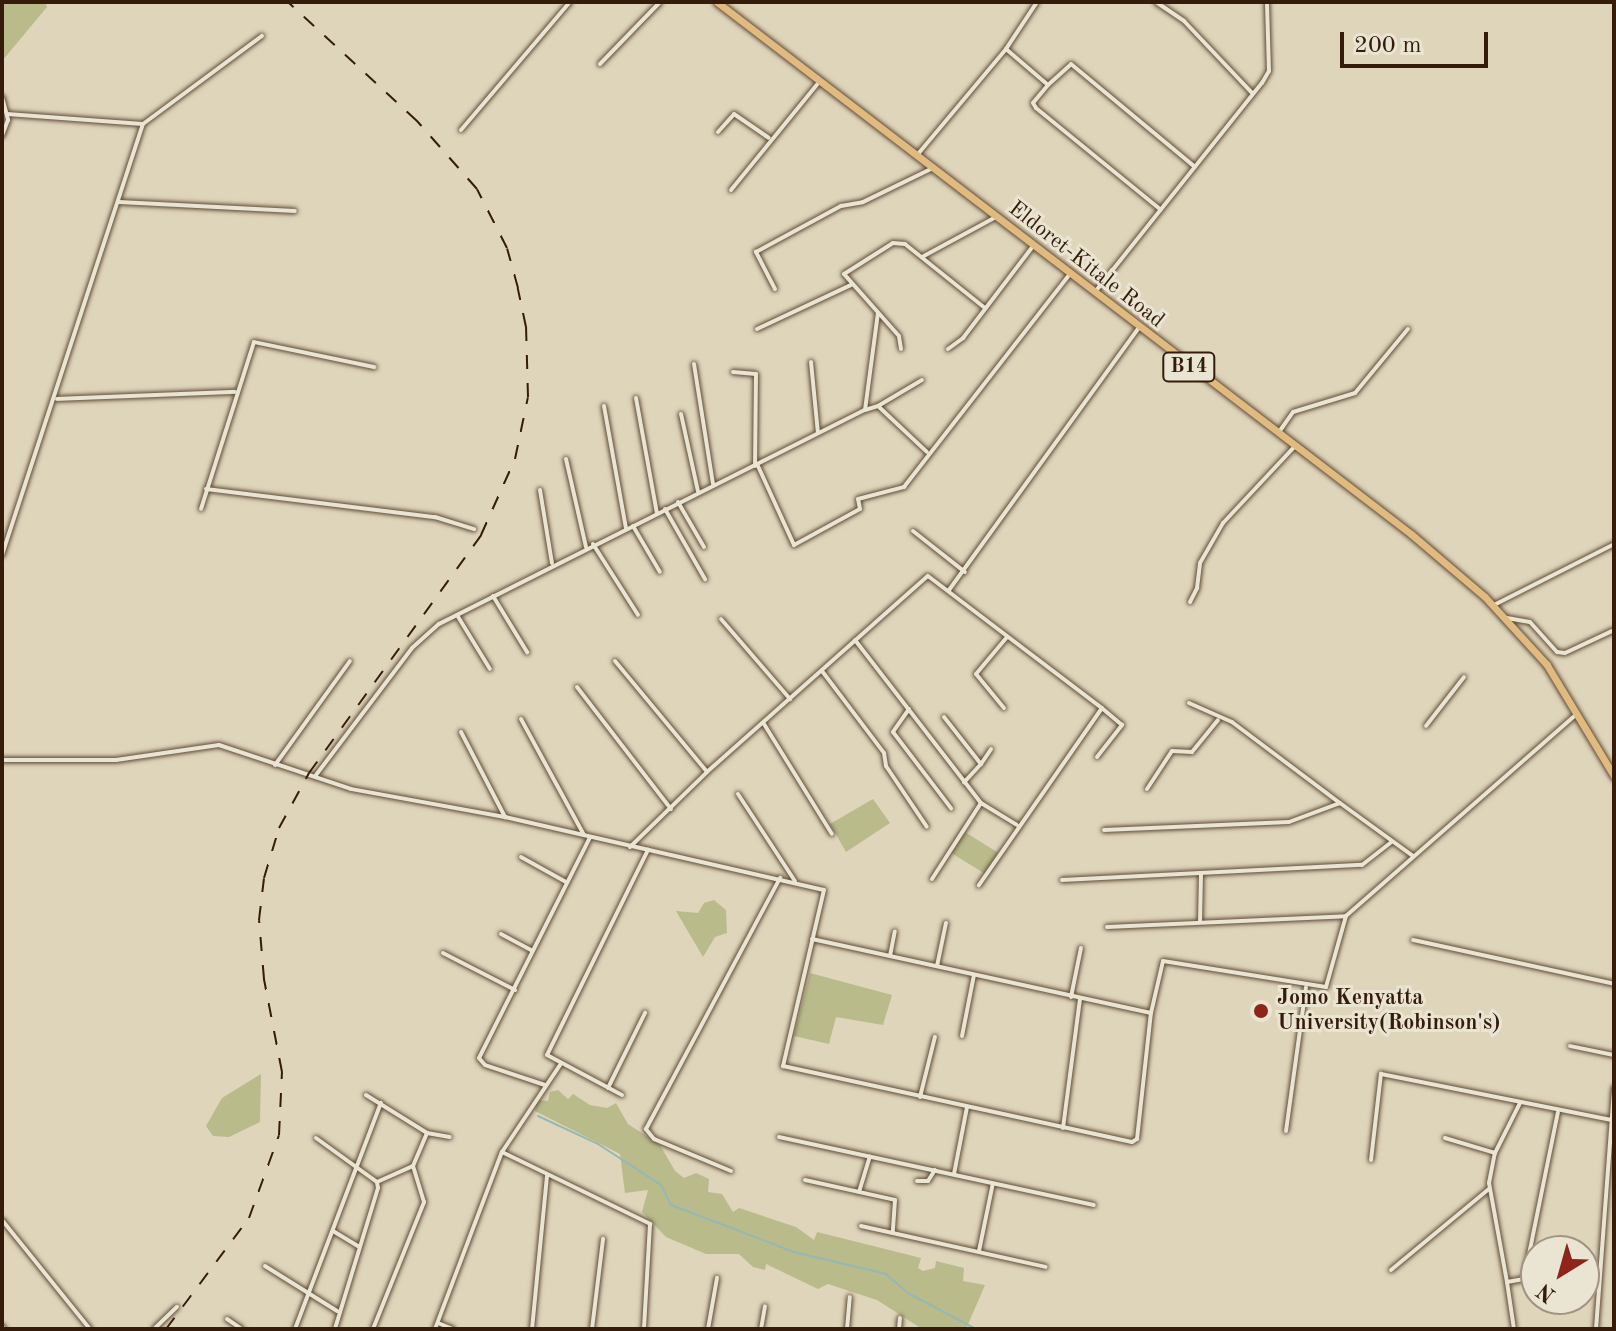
<!DOCTYPE html>
<html>
<head>
<meta charset="utf-8">
<style>
	body { margin:0 }
	#map { position:relative; width:1616px; height:1331px; overflow:hidden; background:#dfd5bb; font-family:"Old Standard TT",serif }
	div>[style] { position:absolute }
	[style*='--x'] { left:calc(var(--x)*1px); top:calc(var(--y)*1px); width:calc(var(--w)*1px); rotate:calc(var(--a)*1deg) }
	.green>* { inset:0; background:#b9bb8b; transform-origin:0 0 }
	.stream>* { height:2px; margin:-1px; padding:0 1px; transform-origin:1px; border-radius:1px; background:#94b8b4 }
	.roads { filter:drop-shadow(0 0 2px #5f4a36) drop-shadow(0 0 2px #5f4a36) }
	.street>* { height:4px; margin:-2px; padding:0 2px; transform-origin:2px; border-radius:2px; background:#eae4d3 }
	.highway>* { height:7px; margin:-3.5px; padding:0 3.5px; transform-origin:3.5px; border-radius:3.5px; background:#e0ba7e }
	.rail>* { height:2px; margin-top:-1px; transform-origin:0; background:repeating-linear-gradient(90deg,#341b0a 0 14px,transparent 0 28px) }
	.dots>* { width:22px; height:22px; translate:-50% -50%; box-sizing:border-box; border:4px solid #eae4d3; border-radius:50% }
	span { translate:-50% -50%; white-space:nowrap; text-align:center; line-height:1.15; -webkit-text-stroke:6px #eae4d3; paint-order:stroke }
	.shield-label span { padding:2px 6px; background:#eae4d3; border:2px solid; border-radius:6px; -webkit-text-stroke-width:0 }
	.shield-label { font-size:20px; color:#341b0a; font-weight:700 }
	.street-label { font-size:22px; color:#341b0a }
	.poi-label { font-size:22px; color:#341b0a; font-weight:700 }
	.left { translate:0 -50%; text-align:left }
	.frame { position:absolute; inset:0; border:4px solid #341b0a; pointer-events:none }
	.north { position:absolute; left:1520px; top:1235px; width:80px; height:80px; box-sizing:border-box; background:#eae4d3; border:2px solid #a19483; border-radius:50%; rotate:217deg; font-size:22px; font-weight:700; line-height:32px; text-align:center; color:#341b0a }
	.north::after { content:''; display:block; margin:auto; width:28px; height:36px; background:#8f2418; clip-path:polygon(50% 0,100% 100%,50% 72%,0 100%) }
	.scale { position:absolute; left:1340px; top:32px; width:148px; height:36px; box-sizing:border-box; border:4px solid #341b0a; border-top:0; padding-left:10px; font-size:24px; line-height:28px; white-space:nowrap; color:#341b0a; -webkit-text-stroke:6px #eae4d3; paint-order:stroke }
</style>
</head>
<body>
<div id="map">
	<div class="green">
		<div style="clip-path:polygon(2px 2px,45px 2px,47px 7px,2px 61px)"></div>
		<div style="clip-path:polygon(873px 799px,890px 823px,846px 852px,830px 824px)"></div>
		<div style="left:965px;top:832px;width:39px;height:25px;rotate:32deg"></div>
		<div style="clip-path:polygon(714px 900px,726px 910px,727px 933px,715px 937px,703px 957px,676px 911px,698px 913px,704px 903px)"></div>
		<div style="clip-path:polygon(810px 973px,892px 995px,883px 1025px,836px 1017px,829px 1044px,794px 1036px)"></div>
		<div style="clip-path:polygon(261px 1074px,260px 1122px,229px 1137px,213px 1136px,206px 1126px,222px 1098px)"></div>
		<div style="clip-path:polygon(558px 1090px,568px 1099px,573px 1094px,590px 1105px,607px 1108px,616px 1103px,628px 1124px,660px 1145px,675px 1171px,684px 1178px,696px 1173px,709px 1179px,708px 1192px,722px 1194px,733px 1212px,739px 1208px,796px 1227px,814px 1240px,817px 1232px,921px 1258px,918px 1268px,923px 1271px,935px 1268px,936px 1261px,964px 1268px,963px 1281px,985px 1285px,966px 1329px,922px 1329px,877px 1300px,828px 1284px,818px 1289px,766px 1264px,765px 1270px,753px 1267px,739px 1254px,706px 1254px,666px 1237px,642px 1212px,648px 1190px,625px 1193px,620px 1154px,535px 1111px,537px 1100px,548px 1101px,550px 1092px)"></div>
	</div>
	<div class="stream">
		<div style="--x:538;--y:1116;--w:66;--a:25"></div>
		<div style="--x:598;--y:1144;--w:75;--a:33.1"></div>
		<div style="--x:661;--y:1185;--w:22;--a:63"></div>
		<div style="--x:671;--y:1205;--w:132;--a:20.9"></div>
		<div style="--x:794;--y:1252;--w:95;--a:13.4"></div>
		<div style="--x:886;--y:1274;--w:29;--a:41"></div>
		<div style="--x:908;--y:1293;--w:77;--a:27.9"></div>
	</div>
	<div class="roads">
		<div class="street">
			<div style="--x:1156;--y:2;--w:34;--a:34"></div>
			<div style="--x:1184;--y:21;--w:100;--a:46.6"></div>
			<div style="--x:1006;--y:49;--w:55;--a:40.6"></div>
			<div style="--x:1048;--y:85;--w:31;--a:-42"></div>
			<div style="--x:1071;--y:64;--w:161;--a:39.7"></div>
			<div style="--x:600;--y:64;--w:86;--a:-45.9"></div>
			<div style="--x:1048;--y:85;--w:23;--a:130"></div>
			<div style="--x:1033;--y:103;--w:6;--a:59"></div>
			<div style="--x:1036;--y:108;--w:161;--a:39.2"></div>
			<div style="--x:2;--y:97;--w:24;--a:75"></div>
			<div style="--x:8;--y:120;--w:17;--a:111"></div>
			<div style="--x:7;--y:114;--w:136;--a:4.2"></div>
			<div style="--x:143;--y:124;--w:148;--a:-36.5"></div>
			<div style="--x:461;--y:130;--w:168;--a:-49.6"></div>
			<div style="--x:718;--y:132;--w:24;--a:-48"></div>
			<div style="--x:734;--y:114;--w:42;--a:34.4"></div>
			<div style="--x:918;--y:154;--w:137;--a:-50"></div>
			<div style="--x:1006;--y:49;--w:56;--a:-56.6"></div>
			<div style="--x:731;--y:190;--w:141;--a:-50.8"></div>
			<div style="--x:119;--y:202;--w:176;--a:2.9"></div>
			<div style="--x:922;--y:257;--w:84;--a:-28.4"></div>
			<div style="--x:775;--y:289;--w:42;--a:-117.2"></div>
			<div style="--x:756;--y:252;--w:97;--a:-28.4"></div>
			<div style="--x:841;--y:206;--w:22;--a:-10"></div>
			<div style="--x:863;--y:202;--w:78;--a:-25.9"></div>
			<div style="--x:1095;--y:292;--w:268;--a:-51.4"></div>
			<div style="--x:1262;--y:83;--w:14;--a:-60"></div>
			<div style="--x:1269;--y:71;--w:69;--a:-91.7"></div>
			<div style="--x:757;--y:329;--w:104;--a:-25.1"></div>
			<div style="--x:901;--y:349;--w:13;--a:-99"></div>
			<div style="--x:899;--y:336;--w:83;--a:-131.6"></div>
			<div style="--x:844;--y:274;--w:58;--a:-32.3"></div>
			<div style="--x:893;--y:243;--w:12;--a:5"></div>
			<div style="--x:905;--y:244;--w:102;--a:38.7"></div>
			<div style="--x:948;--y:349;--w:19;--a:-36"></div>
			<div style="--x:963;--y:338;--w:116;--a:-52.7"></div>
			<div style="--x:811;--y:362;--w:71;--a:84.4"></div>
			<div style="--x:694;--y:364;--w:121;--a:81"></div>
			<div style="--x:733;--y:372;--w:23;--a:5"></div>
			<div style="--x:756;--y:374;--w:92;--a:90.6"></div>
			<div style="--x:636;--y:398;--w:117;--a:79.7"></div>
			<div style="--x:57;--y:399;--w:178;--a:-2.3"></div>
			<div style="--x:604;--y:406;--w:124;--a:79.8"></div>
			<div style="--x:878;--y:406;--w:51;--a:-30.6"></div>
			<div style="--x:865;--y:410;--w:14;--a:-17"></div>
			<div style="--x:878;--y:406;--w:67;--a:43.2"></div>
			<div style="--x:681;--y:414;--w:79;--a:77.6"></div>
			<div style="--x:1279;--y:432;--w:24;--a:-55"></div>
			<div style="--x:1293;--y:412;--w:65;--a:-17"></div>
			<div style="--x:1355;--y:393;--w:83;--a:-50.4"></div>
			<div style="--x:566;--y:459;--w:90;--a:77.2"></div>
			<div style="--x:758;--y:466;--w:87;--a:65.5"></div>
			<div style="--x:794;--y:545;--w:75;--a:-28.6"></div>
			<div style="--x:860;--y:509;--w:10;--a:-101"></div>
			<div style="--x:858;--y:499;--w:48;--a:-14.6"></div>
			<div style="--x:904;--y:487;--w:269;--a:-52.1"></div>
			<div style="--x:206;--y:489;--w:231;--a:7"></div>
			<div style="--x:435;--y:517;--w:41;--a:17.1"></div>
			<div style="--x:540;--y:490;--w:74;--a:80.7"></div>
			<div style="--x:678;--y:502;--w:52;--a:60"></div>
			<div style="--x:201;--y:509;--w:175;--a:-72.4"></div>
			<div style="--x:254;--y:342;--w:123;--a:11.8"></div>
			<div style="--x:665;--y:509;--w:81;--a:60.3"></div>
			<div style="--x:633;--y:526;--w:53;--a:59.6"></div>
			<div style="--x:913;--y:531;--w:66;--a:38.3"></div>
			<div style="--x:593;--y:544;--w:84;--a:57.6"></div>
			<div style="--x:2;--y:555;--w:453;--a:-71.9"></div>
			<div style="--x:949;--y:590;--w:324;--a:-54.1"></div>
			<div style="--x:493;--y:596;--w:66;--a:58.7"></div>
			<div style="--x:1190;--y:602;--w:16;--a:-63"></div>
			<div style="--x:1197;--y:588;--w:25;--a:-83"></div>
			<div style="--x:1200;--y:563;--w:46;--a:-60.1"></div>
			<div style="--x:1223;--y:523;--w:104;--a:-46.9"></div>
			<div style="--x:1494;--y:605;--w:135;--a:-26.9"></div>
			<div style="--x:457;--y:615;--w:63;--a:58.6"></div>
			<div style="--x:1507;--y:618;--w:23;--a:10"></div>
			<div style="--x:1530;--y:622;--w:40;--a:48"></div>
			<div style="--x:1557;--y:652;--w:8;--a:7"></div>
			<div style="--x:1565;--y:653;--w:54;--a:-25.1"></div>
			<div style="--x:721;--y:619;--w:106;--a:49.2"></div>
			<div style="--x:855;--y:640;--w:206;--a:52.3"></div>
			<div style="--x:981;--y:803;--w:42;--a:31.4"></div>
			<div style="--x:615;--y:661;--w:144;--a:50.3"></div>
			<div style="--x:822;--y:671;--w:103;--a:52.9"></div>
			<div style="--x:884;--y:753;--w:13;--a:81"></div>
			<div style="--x:886;--y:766;--w:73;--a:56.1"></div>
			<div style="--x:577;--y:687;--w:154;--a:52.4"></div>
			<div style="--x:1189;--y:703;--w:47;--a:23.8"></div>
			<div style="--x:1232;--y:722;--w:135;--a:36.9"></div>
			<div style="--x:1004;--y:708;--w:44;--a:-129.5"></div>
			<div style="--x:976;--y:674;--w:48;--a:-50"></div>
			<div style="--x:909;--y:709;--w:28;--a:125"></div>
			<div style="--x:893;--y:732;--w:96;--a:52.7"></div>
			<div style="--x:944;--y:717;--w:60;--a:51.8"></div>
			<div style="--x:981;--y:764;--w:25;--a:133"></div>
			<div style="--x:521;--y:719;--w:132;--a:61.5"></div>
			<div style="--x:764;--y:724;--w:129;--a:58.3"></div>
			<div style="--x:1426;--y:726;--w:62;--a:-52.2"></div>
			<div style="--x:461;--y:732;--w:96;--a:62.6"></div>
			<div style="--x:1097;--y:757;--w:41;--a:-52"></div>
			<div style="--x:1122;--y:725;--w:26;--a:-140"></div>
			<div style="--x:2;--y:760;--w:114;--a:0"></div>
			<div style="--x:116;--y:760;--w:104;--a:-8.3"></div>
			<div style="--x:219;--y:745;--w:139;--a:18.4"></div>
			<div style="--x:351;--y:789;--w:157;--a:10.3"></div>
			<div style="--x:505;--y:817;--w:327;--a:12.9"></div>
			<div style="--x:824;--y:890;--w:181;--a:103.1"></div>
			<div style="--x:783;--y:1066;--w:357;--a:12.3"></div>
			<div style="--x:1132;--y:1142;--w:6;--a:-31"></div>
			<div style="--x:1137;--y:1139;--w:127;--a:-83.7"></div>
			<div style="--x:1151;--y:1013;--w:53;--a:-77"></div>
			<div style="--x:1163;--y:961;--w:165;--a:9.1"></div>
			<div style="--x:1326;--y:987;--w:74;--a:-74.3"></div>
			<div style="--x:1346;--y:916;--w:305;--a:-41.2"></div>
			<div style="--x:981;--y:764;--w:18;--a:-56"></div>
			<div style="--x:275;--y:765;--w:128;--a:-54.2"></div>
			<div style="--x:316;--y:775;--w:159;--a:-52.9"></div>
			<div style="--x:412;--y:648;--w:36;--a:-42"></div>
			<div style="--x:439;--y:624;--w:477;--a:-26.7"></div>
			<div style="--x:865;--y:410;--w:98;--a:-82.4"></div>
			<div style="--x:1147;--y:789;--w:45;--a:-56.7"></div>
			<div style="--x:1172;--y:751;--w:20;--a:3"></div>
			<div style="--x:1192;--y:752;--w:41;--a:-50.9"></div>
			<div style="--x:738;--y:794;--w:104;--a:56.8"></div>
			<div style="--x:1104;--y:830;--w:185;--a:-2.5"></div>
			<div style="--x:1289;--y:822;--w:54;--a:-20.4"></div>
			<div style="--x:1340;--y:803;--w:90;--a:36"></div>
			<div style="--x:630;--y:847;--w:107;--a:-44.2"></div>
			<div style="--x:707;--y:772;--w:295;--a:-41.6"></div>
			<div style="--x:928;--y:576;--w:218;--a:37.2"></div>
			<div style="--x:1102;--y:708;--w:216;--a:124.8"></div>
			<div style="--x:521;--y:857;--w:51;--a:29.1"></div>
			<div style="--x:932;--y:879;--w:90;--a:-57.2"></div>
			<div style="--x:1062;--y:880;--w:300;--a:-2.9"></div>
			<div style="--x:1362;--y:865;--w:37;--a:-38"></div>
			<div style="--x:1200;--y:922;--w:47;--a:-88.8"></div>
			<div style="--x:1107;--y:927;--w:239;--a:-2.6"></div>
			<div style="--x:501;--y:934;--w:36;--a:28"></div>
			<div style="--x:812;--y:939;--w:347;--a:12.3"></div>
			<div style="--x:1413;--y:940;--w:206;--a:12.3"></div>
			<div style="--x:443;--y:953;--w:81;--a:27.2"></div>
			<div style="--x:890;--y:956;--w:25;--a:-79"></div>
			<div style="--x:937;--y:966;--w:44;--a:-78.2"></div>
			<div style="--x:1071;--y:997;--w:50;--a:-78.5"></div>
			<div style="--x:962;--y:1036;--w:62;--a:-78.9"></div>
			<div style="--x:1570;--y:1046;--w:45;--a:11.6"></div>
			<div style="--x:545;--y:1085;--w:63;--a:-161.6"></div>
			<div style="--x:485;--y:1065;--w:9;--a:-131"></div>
			<div style="--x:479;--y:1058;--w:247;--a:-63.3"></div>
			<div style="--x:608;--y:1088;--w:84;--a:-63.7"></div>
			<div style="--x:366;--y:1095;--w:72;--a:31.9"></div>
			<div style="--x:427;--y:1133;--w:23;--a:10"></div>
			<div style="--x:622;--y:1095;--w:85;--a:-151.9"></div>
			<div style="--x:547;--y:1055;--w:229;--a:-63.8"></div>
			<div style="--x:920;--y:1097;--w:62;--a:-76"></div>
			<div style="--x:1063;--y:1128;--w:130;--a:-82.5"></div>
			<div style="--x:1286;--y:1131;--w:145;--a:-82.1"></div>
			<div style="--x:779;--y:1137;--w:322;--a:12.2"></div>
			<div style="--x:316;--y:1138;--w:75;--a:35.8"></div>
			<div style="--x:377;--y:1182;--w:6;--a:81"></div>
			<div style="--x:378;--y:1188;--w:147;--a:107"></div>
			<div style="--x:1445;--y:1138;--w:52;--a:16.7"></div>
			<div style="--x:502;--y:1152;--w:165;--a:25.9"></div>
			<div style="--x:650;--y:1224;--w:105;--a:93.3"></div>
			<div style="--x:1371;--y:1160;--w:87;--a:-83.4"></div>
			<div style="--x:1381;--y:1074;--w:235;--a:11.3"></div>
			<div style="--x:731;--y:1171;--w:83;--a:-157.4"></div>
			<div style="--x:654;--y:1139;--w:13;--a:-129"></div>
			<div style="--x:646;--y:1129;--w:285;--a:-61.9"></div>
			<div style="--x:954;--y:1174;--w:68;--a:-79"></div>
			<div style="--x:805;--y:1180;--w:92;--a:12.5"></div>
			<div style="--x:895;--y:1200;--w:32;--a:94"></div>
			<div style="--x:917;--y:1181;--w:11;--a:0"></div>
			<div style="--x:928;--y:1181;--w:13;--a:-58"></div>
			<div style="--x:377;--y:1182;--w:39;--a:-24"></div>
			<div style="--x:859;--y:1192;--w:37;--a:-73"></div>
			<div style="--x:2;--y:1220;--w:140;--a:51.1"></div>
			<div style="--x:861;--y:1226;--w:189;--a:12.5"></div>
			<div style="--x:333;--y:1231;--w:29;--a:31"></div>
			<div style="--x:979;--y:1251;--w:69;--a:-78.4"></div>
			<div style="--x:265;--y:1266;--w:85;--a:32"></div>
			<div style="--x:1391;--y:1270;--w:127;--a:-39.6"></div>
			<div style="--x:1507;--y:1282;--w:101;--a:-100.3"></div>
			<div style="--x:1489;--y:1183;--w:31;--a:-79"></div>
			<div style="--x:1495;--y:1153;--w:56;--a:-63.4"></div>
			<div style="--x:227;--y:1319;--w:18;--a:34"></div>
			<div style="--x:438;--y:1323;--w:16;--a:22"></div>
			<div style="--x:2;--y:1326;--w:4;--a:56"></div>
			<div style="--x:154;--y:1329;--w:32;--a:-44"></div>
			<div style="--x:295;--y:1329;--w:242;--a:-69.2"></div>
			<div style="--x:373;--y:1329;--w:137;--a:-68.1"></div>
			<div style="--x:424;--y:1202;--w:38;--a:-107"></div>
			<div style="--x:413;--y:1166;--w:36;--a:-67"></div>
			<div style="--x:435;--y:1329;--w:189;--a:-69.3"></div>
			<div style="--x:502;--y:1152;--w:105;--a:-56.3"></div>
			<div style="--x:532;--y:1329;--w:154;--a:-84.4"></div>
			<div style="--x:592;--y:1329;--w:91;--a:-83"></div>
			<div style="--x:708;--y:1329;--w:52;--a:-80"></div>
			<div style="--x:761;--y:1329;--w:23;--a:-80"></div>
			<div style="--x:847;--y:1329;--w:32;--a:-85"></div>
			<div style="--x:899;--y:1329;--w:11;--a:-85"></div>
			<div style="--x:1514;--y:1329;--w:48;--a:-98.5"></div>
			<div style="--x:1507;--y:1282;--w:17;--a:-10"></div>
			<div style="--x:1524;--y:1279;--w:170;--a:-78.5"></div>
			<div style="--x:1596;--y:1329;--w:242;--a:-85.7"></div>
		</div>
		<div class="highway">
			<div style="--x:717;--y:2;--w:874;--a:37.47"></div>
			<div style="--x:1411;--y:534;--w:97;--a:40.4"></div>
			<div style="--x:1485;--y:597;--w:92;--a:47.6"></div>
			<div style="--x:1547;--y:665;--w:130;--a:58.9"></div>
		</div>
	</div>
	<div class="rail">
		<div style="--x:166;--y:1329;--w:139;--a:-53.2"></div>
		<div style="--x:249;--y:1218;--w:88;--a:-70.1"></div>
		<div style="--x:279;--y:1135;--w:63;--a:-87.3"></div>
		<div style="--x:282;--y:1072;--w:95;--a:-101"></div>
		<div style="--x:264;--y:979;--w:59;--a:-94.8"></div>
		<div style="--x:259;--y:920;--w:42;--a:-83.2"></div>
		<div style="--x:264;--y:878;--w:52;--a:-73.3"></div>
		<div style="--x:279;--y:828;--w:63;--a:-61.4"></div>
		<div style="--x:309;--y:773;--w:294;--a:-54.1"></div>
		<div style="--x:481;--y:535;--w:83;--a:-65.9"></div>
		<div style="--x:515;--y:459;--w:63;--a:-78.2"></div>
		<div style="--x:528;--y:397;--w:70;--a:-91.6"></div>
		<div style="--x:526;--y:327;--w:40;--a:-102"></div>
		<div style="--x:518;--y:288;--w:41;--a:-105.4"></div>
		<div style="--x:507;--y:248;--w:66;--a:-117"></div>
		<div style="--x:477;--y:189;--w:91;--a:-131.4"></div>
		<div style="--x:417;--y:121;--w:176;--a:-137.3"></div>
	</div>
	<div class="dots">
		<div style="left:1261px;top:1011px;background:#8f2418"></div>
	</div>
	<div class="shield-label">
		<span style="left:1189px;top:367px">B14</span>
	</div>
	<div class="street-label">
		<span style="left:1086px;top:265px;rotate:38deg">Eldoret-Kitale Road</span>
	</div>
	<div class="poi-label">
		<span class="left" style="left:1277px;top:1011px">Jomo Kenyatta<br>University(Robinson's)</span>
	</div>
	<div class="frame"></div>
	<div class="north">N</div>
	<div class="scale">200 m</div>
</div>
</body>
</html>
